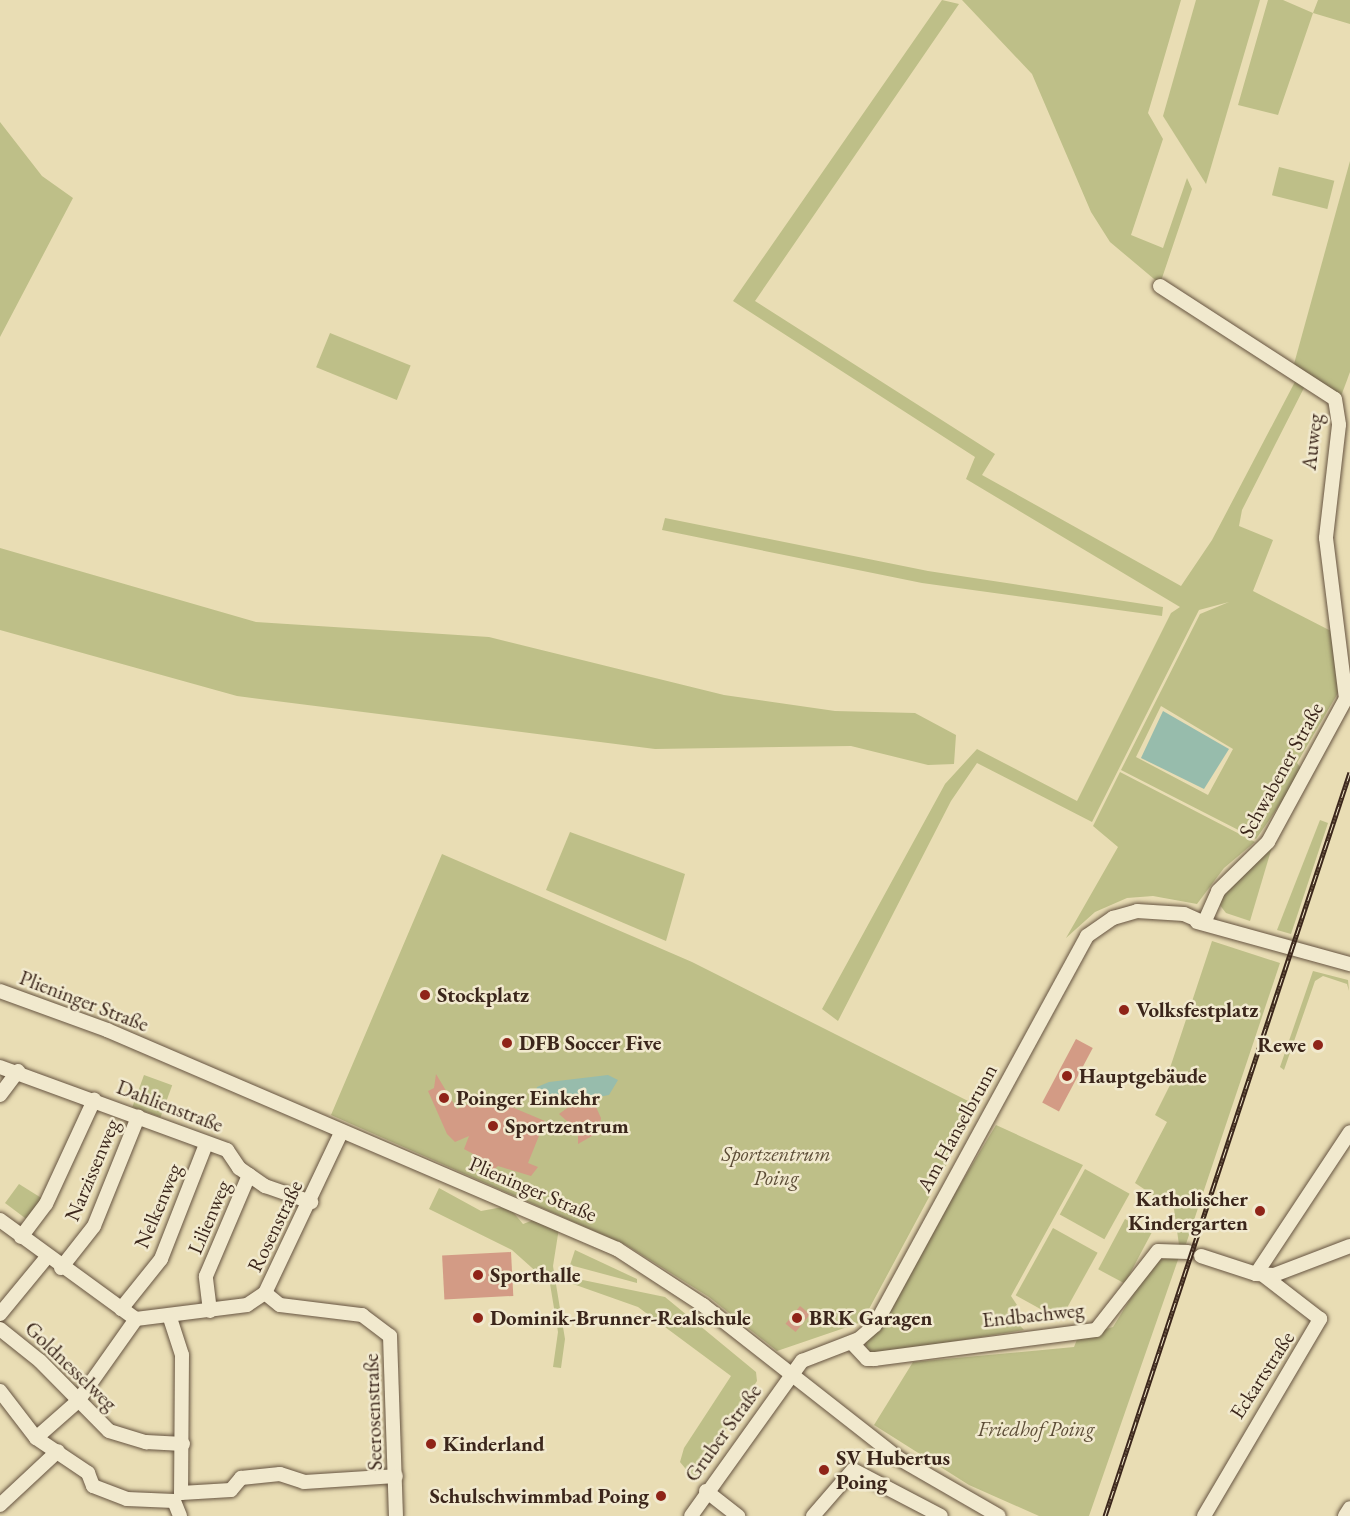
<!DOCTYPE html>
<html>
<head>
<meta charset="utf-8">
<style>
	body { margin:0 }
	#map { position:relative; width:1350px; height:1516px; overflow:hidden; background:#e9ddb4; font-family:"EB Garamond",serif }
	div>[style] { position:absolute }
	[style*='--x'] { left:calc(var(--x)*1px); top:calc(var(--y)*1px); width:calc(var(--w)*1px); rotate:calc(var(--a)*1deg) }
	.green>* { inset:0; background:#bebf88; transform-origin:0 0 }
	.water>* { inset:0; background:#97bcac }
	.building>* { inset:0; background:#d39b85; transform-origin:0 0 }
	.roads { filter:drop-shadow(0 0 2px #665441) drop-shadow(0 0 2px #665441) }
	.minor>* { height:14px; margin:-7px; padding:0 7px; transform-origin:7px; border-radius:7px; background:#f1e9ce }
	.rail>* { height:5px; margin-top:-2.5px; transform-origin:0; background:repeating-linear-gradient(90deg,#f1e9ce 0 9px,#3b261b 0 18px); box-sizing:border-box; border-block:2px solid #3b261b }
	.dots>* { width:16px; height:16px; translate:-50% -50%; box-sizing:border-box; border:3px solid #f1e9ce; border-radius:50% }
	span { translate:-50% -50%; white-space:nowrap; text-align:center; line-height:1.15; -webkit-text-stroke:5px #f1e9ce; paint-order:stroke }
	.street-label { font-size:21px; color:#3b261b }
	.poi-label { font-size:21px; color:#3b261b; font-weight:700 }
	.left { translate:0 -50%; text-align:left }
	.right { translate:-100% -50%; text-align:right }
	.park-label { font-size:21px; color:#5c4c36; font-style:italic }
</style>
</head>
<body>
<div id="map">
	<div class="green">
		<div style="clip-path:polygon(evenodd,942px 0,959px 4px,755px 301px,995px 454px,982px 475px,1181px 586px,1212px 540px,1298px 376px,1307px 382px,1242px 510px,1239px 526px,1273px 540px,1253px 591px,1331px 631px,1338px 693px,1297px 763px,1301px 768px,1292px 787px,1256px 839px,1121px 770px,1200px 614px,1229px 602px,1199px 610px,1092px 822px,977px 763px,951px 801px,838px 1021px,822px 1009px,945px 784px,977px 749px,1077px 801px,1171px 613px,1180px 607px,966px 479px,975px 457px,733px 301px,942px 0,1161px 706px,1233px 749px,1208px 795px,1136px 757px,1161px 706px)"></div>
		<div style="clip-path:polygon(962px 0,1181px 0,1148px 113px,1163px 139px,1131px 235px,1163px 248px,1187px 178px,1192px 189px,1160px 284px,1110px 242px,1091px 212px,1032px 74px)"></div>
		<div style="clip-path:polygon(1196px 0,1260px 0,1206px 184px,1163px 116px)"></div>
		<div style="clip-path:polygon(1268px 0,1283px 0,1313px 13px,1318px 0,1350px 0,1350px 24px,1313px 13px,1278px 115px,1238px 105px)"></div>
		<div style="clip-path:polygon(0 122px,42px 176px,73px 198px,0 337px)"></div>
		<div style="clip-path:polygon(1350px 161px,1350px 372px,1340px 399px,1294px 364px)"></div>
		<div style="left:1279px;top:167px;width:57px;height:29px;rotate:14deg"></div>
		<div style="left:330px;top:333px;width:87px;height:37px;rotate:22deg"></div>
		<div style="clip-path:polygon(665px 518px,928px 571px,1163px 607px,1162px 616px,922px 583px,662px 530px)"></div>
		<div style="clip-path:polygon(0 548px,256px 622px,489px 637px,724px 695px,835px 711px,915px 713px,956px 735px,954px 764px,928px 765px,851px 746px,655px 749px,237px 696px,0 630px)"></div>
		<div style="clip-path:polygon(1120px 772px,1255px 842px,1224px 868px,1197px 904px,1153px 896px,1127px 898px,1095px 912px,1066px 938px,1118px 847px,1093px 826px)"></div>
		<div style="clip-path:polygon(1320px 820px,1328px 823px,1291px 934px,1277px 930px)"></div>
		<div style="clip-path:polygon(570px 832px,685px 874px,666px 941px,546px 890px)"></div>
		<div style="clip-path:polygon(1275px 837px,1250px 921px,1226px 913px,1219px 904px,1223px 893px)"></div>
		<div style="clip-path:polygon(442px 854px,692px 962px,978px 1106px,862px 1322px,777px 1351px,709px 1297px,626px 1245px,331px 1115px)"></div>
		<div style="clip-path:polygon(1212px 941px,1280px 963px,1186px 1244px,1179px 1245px,1174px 1209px,1135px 1183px,1167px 1122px,1155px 1115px,1172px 1081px,1167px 1077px)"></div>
		<div style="clip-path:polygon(1313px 971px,1348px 980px,1349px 991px,1347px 984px,1323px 976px,1315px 981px,1284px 1070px,1280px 1067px)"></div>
		<div style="left:144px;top:1075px;width:30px;height:34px;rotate:20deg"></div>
		<div style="clip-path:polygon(996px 1125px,1083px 1165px,1011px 1296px,1017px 1305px,1007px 1312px,1024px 1330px,869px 1355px,865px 1343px)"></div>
		<div style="left:1085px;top:1169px;width:51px;height:52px;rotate:29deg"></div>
		<div style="clip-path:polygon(19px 1184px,43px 1199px,29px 1221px,5px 1203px)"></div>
		<div style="clip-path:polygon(439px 1188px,481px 1211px,508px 1206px,523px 1224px,536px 1219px,559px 1228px,553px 1266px,565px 1339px,561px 1368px,553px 1367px,558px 1332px,550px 1284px,512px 1250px,429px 1209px)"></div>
		<div style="left:1125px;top:1219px;width:30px;height:57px;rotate:28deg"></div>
		<div style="left:1053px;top:1228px;width:51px;height:77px;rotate:29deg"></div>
		<div style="clip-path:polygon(575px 1250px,637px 1279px,637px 1283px,570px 1265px)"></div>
		<div style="clip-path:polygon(1180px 1254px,1089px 1516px,1039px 1516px,969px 1485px,874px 1425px,913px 1362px,1074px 1347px,1078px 1337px,1113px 1327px,1153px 1262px)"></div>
		<div style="clip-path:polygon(573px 1278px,665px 1297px,756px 1372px,757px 1381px,694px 1479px,680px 1462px,684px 1448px,731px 1376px,638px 1307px,573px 1284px)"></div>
	</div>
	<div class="water">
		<div style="clip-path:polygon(1163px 711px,1229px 749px,1204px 789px,1141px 758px)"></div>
		<div style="clip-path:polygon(608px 1075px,618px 1080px,609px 1095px,562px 1104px,534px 1097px,537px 1087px,549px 1082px)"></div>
	</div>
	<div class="building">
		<div style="left:1076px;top:1039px;width:19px;height:72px;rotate:28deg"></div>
		<div style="clip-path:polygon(436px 1074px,457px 1109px,471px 1103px,481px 1107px,485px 1096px,545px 1121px,528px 1163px,538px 1167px,531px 1176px,498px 1166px,484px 1178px,490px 1163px,464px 1149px,469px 1136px,455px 1142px,447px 1134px,428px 1091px,434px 1088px)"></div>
		<div style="clip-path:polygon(578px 1100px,596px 1107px,601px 1118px,599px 1132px,578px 1144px,578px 1131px,559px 1114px)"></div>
		<div style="left:511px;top:1252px;width:44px;height:69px;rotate:87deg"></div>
		<div style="left:800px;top:1306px;width:13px;height:23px;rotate:39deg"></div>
	</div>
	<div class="roads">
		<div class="minor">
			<div style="--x:1160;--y:286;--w:208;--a:32.9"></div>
			<div style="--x:1335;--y:399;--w:26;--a:81"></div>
			<div style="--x:1339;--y:425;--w:114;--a:96.6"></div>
			<div style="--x:1326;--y:538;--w:161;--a:82.9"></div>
			<div style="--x:1197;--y:922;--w:159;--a:15.4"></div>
			<div style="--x:1204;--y:923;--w:35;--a:-66"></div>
			<div style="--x:1218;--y:891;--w:70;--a:-44.4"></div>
			<div style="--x:1268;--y:842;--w:172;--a:-61.5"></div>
			<div style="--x:0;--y:991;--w:114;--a:20"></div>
			<div style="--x:107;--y:1030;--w:555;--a:23.24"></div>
			<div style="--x:617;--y:1249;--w:103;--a:33.1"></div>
			<div style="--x:703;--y:1305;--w:248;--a:38.1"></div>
			<div style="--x:898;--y:1458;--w:116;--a:29.9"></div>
			<div style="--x:0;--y:1067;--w:242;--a:20.1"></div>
			<div style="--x:227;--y:1150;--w:22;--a:56"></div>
			<div style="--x:239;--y:1168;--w:32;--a:35"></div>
			<div style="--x:265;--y:1186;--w:49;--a:19.2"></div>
			<div style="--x:0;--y:1095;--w:30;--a:-53"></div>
			<div style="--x:0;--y:1220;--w:168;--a:36.1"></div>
			<div style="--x:136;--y:1319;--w:112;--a:-7.2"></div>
			<div style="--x:247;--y:1305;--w:22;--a:-34"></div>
			<div style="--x:265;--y:1293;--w:179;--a:-64.6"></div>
			<div style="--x:21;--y:1237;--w:41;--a:-52.9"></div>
			<div style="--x:46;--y:1204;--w:115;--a:-65.2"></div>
			<div style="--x:1201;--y:1256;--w:58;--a:18.1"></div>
			<div style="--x:1256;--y:1274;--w:18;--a:3"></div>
			<div style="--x:1274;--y:1275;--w:81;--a:-20.9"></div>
			<div style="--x:61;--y:1268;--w:53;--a:-51.8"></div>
			<div style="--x:94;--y:1226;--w:118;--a:-68"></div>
			<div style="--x:1256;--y:1274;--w:170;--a:-56.5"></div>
			<div style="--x:265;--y:1293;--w:19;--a:39"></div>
			<div style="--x:280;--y:1305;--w:83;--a:7"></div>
			<div style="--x:362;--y:1315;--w:35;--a:37"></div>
			<div style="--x:390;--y:1336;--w:180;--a:88.1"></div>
			<div style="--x:121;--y:1309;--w:64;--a:-51.3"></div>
			<div style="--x:161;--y:1259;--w:123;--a:-68.6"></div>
			<div style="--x:210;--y:1311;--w:35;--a:-97"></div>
			<div style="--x:206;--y:1276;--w:110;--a:-66.9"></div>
			<div style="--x:0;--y:1314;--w:74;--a:-50.5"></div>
			<div style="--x:170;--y:1318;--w:39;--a:72"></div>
			<div style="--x:182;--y:1355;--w:138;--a:90.4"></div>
			<div style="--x:181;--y:1493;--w:50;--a:-3.4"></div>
			<div style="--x:231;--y:1490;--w:16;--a:-50"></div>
			<div style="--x:241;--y:1478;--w:39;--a:-6"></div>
			<div style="--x:280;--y:1474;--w:25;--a:18"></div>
			<div style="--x:304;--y:1482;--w:92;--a:-3.7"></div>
			<div style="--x:0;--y:1329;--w:51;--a:38.7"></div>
			<div style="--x:40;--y:1361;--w:98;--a:45.4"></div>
			<div style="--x:109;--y:1431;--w:39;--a:17"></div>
			<div style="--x:146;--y:1442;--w:37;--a:3"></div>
			<div style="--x:852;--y:1343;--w:22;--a:47"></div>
			<div style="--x:867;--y:1359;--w:8;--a:0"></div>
			<div style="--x:875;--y:1359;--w:223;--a:-7.5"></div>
			<div style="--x:1096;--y:1330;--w:100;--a:-51.9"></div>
			<div style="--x:1158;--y:1251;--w:30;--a:2"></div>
			<div style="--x:0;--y:1391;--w:59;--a:52.5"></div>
			<div style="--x:36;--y:1438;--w:63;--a:33.9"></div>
			<div style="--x:88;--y:1473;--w:14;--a:69"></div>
			<div style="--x:93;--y:1486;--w:36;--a:21"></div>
			<div style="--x:127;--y:1499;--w:47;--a:2.4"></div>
			<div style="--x:174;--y:1501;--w:16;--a:68"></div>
			<div style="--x:36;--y:1438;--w:56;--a:-41.4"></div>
			<div style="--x:78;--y:1401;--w:100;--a:-54.7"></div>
			<div style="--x:706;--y:1491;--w:41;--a:38"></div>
			<div style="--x:0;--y:1505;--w:79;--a:-43"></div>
			<div style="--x:691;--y:1516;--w:191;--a:-54.4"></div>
			<div style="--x:802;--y:1361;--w:61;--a:-21.1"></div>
			<div style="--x:859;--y:1339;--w:21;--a:-41"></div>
			<div style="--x:875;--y:1325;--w:443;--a:-61.4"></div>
			<div style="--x:1087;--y:936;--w:32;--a:-35"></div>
			<div style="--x:1113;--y:918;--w:25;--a:-16"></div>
			<div style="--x:1137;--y:911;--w:47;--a:3.7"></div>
			<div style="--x:1184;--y:914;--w:22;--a:24"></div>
			<div style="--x:813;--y:1516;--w:61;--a:-49"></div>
			<div style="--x:853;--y:1470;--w:99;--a:27.6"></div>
			<div style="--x:1204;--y:1516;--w:229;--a:-59.5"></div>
			<div style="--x:1320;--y:1319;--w:72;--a:-142.3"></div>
			<div style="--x:1345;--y:1516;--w:9;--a:-58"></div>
		</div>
	</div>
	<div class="rail">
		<div style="--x:1105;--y:1516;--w:783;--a:-71.77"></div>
	</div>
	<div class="dots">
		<div style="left:425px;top:995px;background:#8f2418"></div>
		<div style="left:1124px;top:1010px;background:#8f2418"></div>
		<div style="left:507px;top:1043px;background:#8f2418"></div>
		<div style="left:1318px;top:1045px;background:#8f2418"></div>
		<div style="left:1067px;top:1076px;background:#8f2418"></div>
		<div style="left:444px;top:1098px;background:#8f2418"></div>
		<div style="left:493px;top:1126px;background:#8f2418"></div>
		<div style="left:1260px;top:1211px;background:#8f2418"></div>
		<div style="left:478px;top:1275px;background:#8f2418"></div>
		<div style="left:478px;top:1318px;background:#8f2418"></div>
		<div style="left:797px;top:1318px;background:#8f2418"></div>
		<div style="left:431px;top:1444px;background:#8f2418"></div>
		<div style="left:824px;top:1470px;background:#8f2418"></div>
		<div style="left:661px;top:1496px;background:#8f2418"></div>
	</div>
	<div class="street-label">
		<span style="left:1312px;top:442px;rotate:-83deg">Auweg</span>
		<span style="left:1281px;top:770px;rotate:-61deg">Schwabener Straße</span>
		<span style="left:84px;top:1001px;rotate:21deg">Plieninger Straße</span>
		<span style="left:170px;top:1106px;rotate:21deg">Dahlienstraße</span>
		<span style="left:957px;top:1128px;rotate:-61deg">Am Hanselbrunn</span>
		<span style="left:92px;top:1170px;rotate:-67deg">Narzissenweg</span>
		<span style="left:533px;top:1189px;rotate:23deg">Plieninger Straße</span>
		<span style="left:158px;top:1206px;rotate:-67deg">Nelkenweg</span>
		<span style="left:209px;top:1217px;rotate:-67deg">Lilienweg</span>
		<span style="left:275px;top:1226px;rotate:-64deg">Rosenstraße</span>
		<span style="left:1033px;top:1315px;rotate:-6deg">Endbachweg</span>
		<span style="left:71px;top:1366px;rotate:44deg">Goldnesselweg</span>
		<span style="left:1262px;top:1375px;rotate:-57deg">Eckartstraße</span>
		<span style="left:373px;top:1412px;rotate:-92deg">Seerosenstraße</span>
		<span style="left:723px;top:1433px;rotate:-54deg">Gruber Straße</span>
	</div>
	<div class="poi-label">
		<span class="left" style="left:437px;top:995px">Stockplatz</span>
		<span class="left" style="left:1136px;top:1010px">Volksfestplatz</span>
		<span class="left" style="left:519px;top:1043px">DFB Soccer Five</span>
		<span class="right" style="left:1306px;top:1045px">Rewe</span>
		<span class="left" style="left:1079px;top:1076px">Hauptgebäude</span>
		<span class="left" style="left:456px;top:1098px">Poinger Einkehr</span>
		<span class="left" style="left:505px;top:1126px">Sportzentrum</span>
		<span class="right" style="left:1248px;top:1211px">Katholischer<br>Kindergarten</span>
		<span class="left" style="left:490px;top:1275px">Sporthalle</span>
		<span class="left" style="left:490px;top:1318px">Dominik-Brunner-Realschule</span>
		<span class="left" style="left:809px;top:1318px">BRK Garagen</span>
		<span class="left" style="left:443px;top:1444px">Kinderland</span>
		<span class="left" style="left:836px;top:1470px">SV Hubertus<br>Poing</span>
		<span class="right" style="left:649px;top:1496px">Schulschwimmbad Poing</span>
	</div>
	<div class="park-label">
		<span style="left:776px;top:1166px">Sportzentrum<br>Poing</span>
		<span style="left:1036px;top:1429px">Friedhof Poing</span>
	</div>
</div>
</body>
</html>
